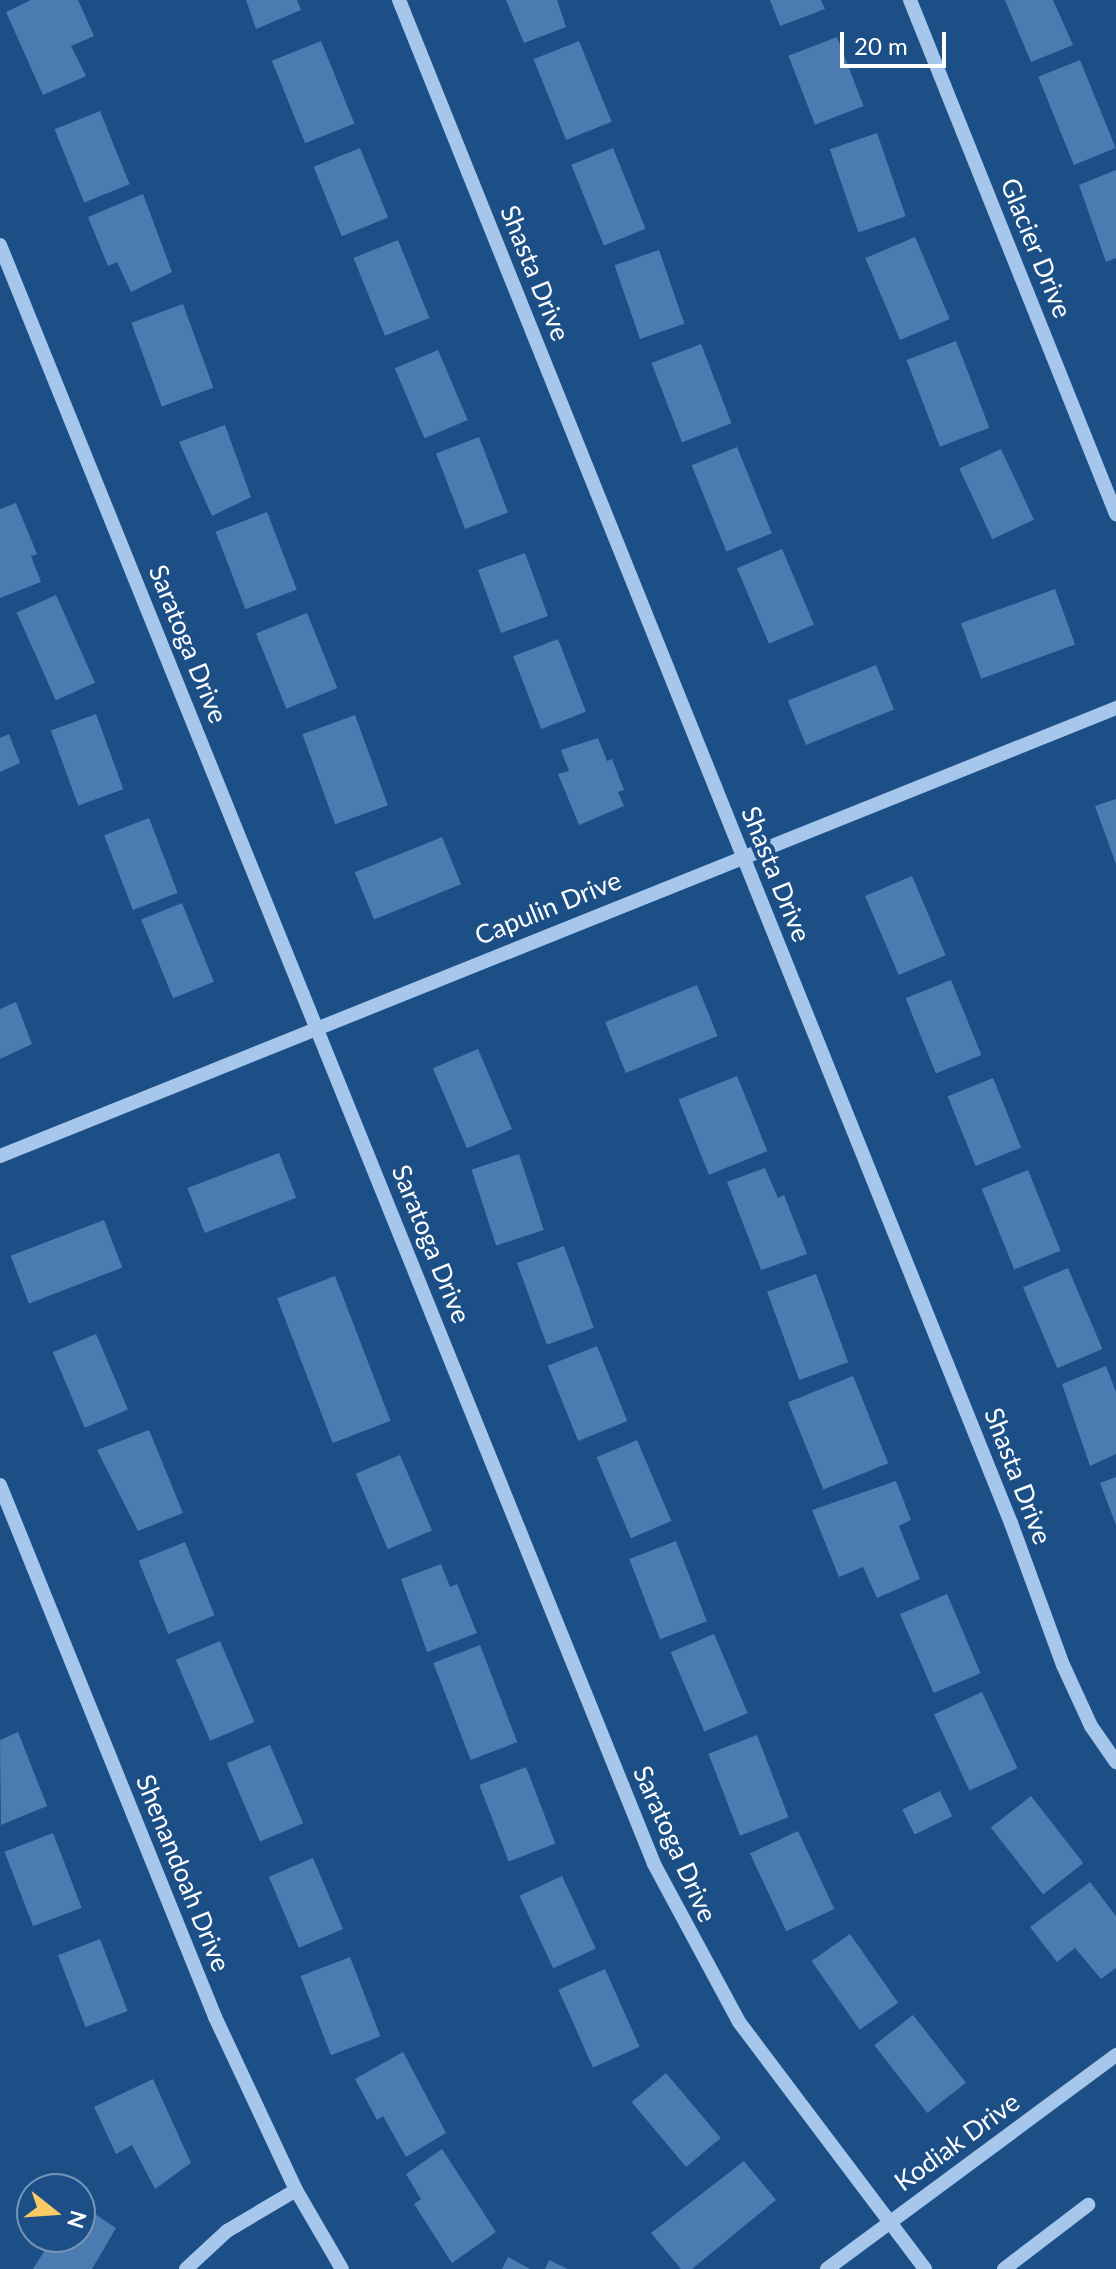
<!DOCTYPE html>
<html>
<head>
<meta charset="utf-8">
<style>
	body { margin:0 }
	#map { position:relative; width:1116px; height:2269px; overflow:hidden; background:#1d4f87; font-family:Lato,sans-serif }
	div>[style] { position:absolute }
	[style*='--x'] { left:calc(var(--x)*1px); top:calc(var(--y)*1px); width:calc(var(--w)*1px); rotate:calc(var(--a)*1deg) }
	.building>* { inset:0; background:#4a7bb1; transform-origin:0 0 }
	.minor>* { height:14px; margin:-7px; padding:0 7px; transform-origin:7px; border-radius:7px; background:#a6c7eb }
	span { translate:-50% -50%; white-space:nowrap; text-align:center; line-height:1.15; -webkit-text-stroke:8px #1d4f87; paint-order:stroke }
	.street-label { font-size:26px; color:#fff }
	.north { position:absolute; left:16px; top:2173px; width:80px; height:80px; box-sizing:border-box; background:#1d4f87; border:2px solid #7795b7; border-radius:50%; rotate:107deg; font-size:22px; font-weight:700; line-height:32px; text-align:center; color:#fff }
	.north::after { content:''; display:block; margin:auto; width:28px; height:36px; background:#faca65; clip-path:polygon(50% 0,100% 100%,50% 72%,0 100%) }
	.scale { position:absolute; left:840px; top:32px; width:106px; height:36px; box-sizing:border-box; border:4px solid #fff; border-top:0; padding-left:10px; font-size:24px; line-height:28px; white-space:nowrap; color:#fff; -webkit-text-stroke:6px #1d4f87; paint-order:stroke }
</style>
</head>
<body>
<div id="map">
	<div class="building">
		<div style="clip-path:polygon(31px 0,78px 0,94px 36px,71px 46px,86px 76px,43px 95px,6px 12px)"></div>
		<div style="clip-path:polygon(246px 0,297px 0,301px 10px,256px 29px)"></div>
		<div style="clip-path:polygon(506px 0,557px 0,566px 27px,524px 43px)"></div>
		<div style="clip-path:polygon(770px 0,821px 0,825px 9px,780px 26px)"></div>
		<div style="clip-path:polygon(1005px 0,1053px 0,1073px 45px,1031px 62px)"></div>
		<div style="left:837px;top:37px;width:74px;height:52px;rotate:69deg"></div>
		<div style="left:321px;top:41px;width:89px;height:53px;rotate:68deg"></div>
		<div style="left:579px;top:41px;width:87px;height:49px;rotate:68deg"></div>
		<div style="left:1080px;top:60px;width:95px;height:45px;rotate:68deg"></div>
		<div style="left:100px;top:111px;width:79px;height:49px;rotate:68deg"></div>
		<div style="left:877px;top:133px;width:88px;height:50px;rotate:71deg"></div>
		<div style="left:360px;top:148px;width:75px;height:50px;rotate:68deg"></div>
		<div style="left:613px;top:148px;width:87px;height:45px;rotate:68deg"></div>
		<div style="clip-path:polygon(1116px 170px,1116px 258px,1106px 262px,1079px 185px)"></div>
		<div style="clip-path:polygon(143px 194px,172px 272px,131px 292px,117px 262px,108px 266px,88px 217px)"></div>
		<div style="left:915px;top:237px;width:89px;height:54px;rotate:67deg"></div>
		<div style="left:398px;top:240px;width:84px;height:48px;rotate:68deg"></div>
		<div style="left:659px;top:250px;width:78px;height:47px;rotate:71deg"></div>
		<div style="left:183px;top:304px;width:89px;height:55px;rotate:70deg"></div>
		<div style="left:956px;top:341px;width:93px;height:53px;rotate:69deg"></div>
		<div style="left:701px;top:344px;width:85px;height:53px;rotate:69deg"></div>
		<div style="left:438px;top:350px;width:76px;height:47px;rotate:67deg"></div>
		<div style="clip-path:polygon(225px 425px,251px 497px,212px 516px,179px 442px)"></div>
		<div style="left:479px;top:437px;width:81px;height:46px;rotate:69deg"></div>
		<div style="left:737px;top:447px;width:93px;height:49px;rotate:68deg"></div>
		<div style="left:1001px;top:449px;width:78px;height:46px;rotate:65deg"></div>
		<div style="clip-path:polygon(16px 503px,37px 554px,31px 556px,41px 582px,0 598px,0 509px)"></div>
		<div style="left:267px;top:512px;width:83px;height:55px;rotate:69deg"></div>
		<div style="left:782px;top:549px;width:82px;height:49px;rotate:67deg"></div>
		<div style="left:525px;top:553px;width:67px;height:50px;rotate:70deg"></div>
		<div style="left:1055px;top:589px;width:59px;height:100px;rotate:70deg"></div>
		<div style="left:56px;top:595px;width:96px;height:43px;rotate:66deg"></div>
		<div style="left:307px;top:613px;width:81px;height:55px;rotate:68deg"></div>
		<div style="left:558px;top:639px;width:78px;height:48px;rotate:69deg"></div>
		<div style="left:876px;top:665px;width:48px;height:95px;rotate:68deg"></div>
		<div style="left:96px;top:714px;width:80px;height:48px;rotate:70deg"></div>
		<div style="left:355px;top:715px;width:96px;height:56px;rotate:70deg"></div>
		<div style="clip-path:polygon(9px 734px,20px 763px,0 772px,0 738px)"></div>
		<div style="clip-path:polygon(598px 738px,607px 761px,612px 759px,624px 790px,618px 792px,624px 806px,579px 825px,558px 774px,569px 771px,561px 750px)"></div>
		<div style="clip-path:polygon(1116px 799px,1116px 864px,1095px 806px)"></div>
		<div style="left:149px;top:818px;width:80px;height:48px;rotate:69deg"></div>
		<div style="left:442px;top:837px;width:51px;height:94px;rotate:68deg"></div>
		<div style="left:912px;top:876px;width:86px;height:51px;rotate:67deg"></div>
		<div style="left:182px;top:903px;width:85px;height:44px;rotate:68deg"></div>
		<div style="left:951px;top:980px;width:81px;height:49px;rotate:68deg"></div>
		<div style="left:697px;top:985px;width:55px;height:99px;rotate:68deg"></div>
		<div style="clip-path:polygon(16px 1002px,32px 1044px,0 1059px,0 1009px)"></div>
		<div style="left:478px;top:1049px;width:87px;height:49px;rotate:67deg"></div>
		<div style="left:737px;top:1076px;width:81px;height:63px;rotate:68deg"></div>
		<div style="left:993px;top:1078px;width:75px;height:49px;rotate:68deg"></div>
		<div style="left:279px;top:1153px;width:48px;height:98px;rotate:69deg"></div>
		<div style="left:519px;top:1154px;width:80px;height:50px;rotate:72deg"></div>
		<div style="clip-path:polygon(765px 1168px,778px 1198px,784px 1195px,807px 1254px,761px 1270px,727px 1182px)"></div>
		<div style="left:1028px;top:1170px;width:87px;height:50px;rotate:68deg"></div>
		<div style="left:104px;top:1220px;width:51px;height:100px;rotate:69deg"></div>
		<div style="left:564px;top:1246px;width:87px;height:50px;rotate:70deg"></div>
		<div style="left:1068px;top:1268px;width:88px;height:49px;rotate:67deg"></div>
		<div style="left:816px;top:1274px;width:94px;height:52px;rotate:70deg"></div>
		<div style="left:335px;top:1276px;width:155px;height:62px;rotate:69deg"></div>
		<div style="left:96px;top:1334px;width:82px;height:47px;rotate:67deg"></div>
		<div style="left:597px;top:1346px;width:81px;height:53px;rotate:68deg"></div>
		<div style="clip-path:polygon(1106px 1366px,1116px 1392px,1116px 1454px,1090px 1466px,1062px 1384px)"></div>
		<div style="left:853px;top:1376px;width:94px;height:70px;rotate:68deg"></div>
		<div style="clip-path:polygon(149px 1430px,183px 1513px,138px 1531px,97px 1450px)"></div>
		<div style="left:637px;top:1440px;width:88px;height:44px;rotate:67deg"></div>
		<div style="left:400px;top:1455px;width:82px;height:48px;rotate:67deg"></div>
		<div style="clip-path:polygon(1116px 1477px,1116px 1525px,1100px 1483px)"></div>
		<div style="clip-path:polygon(896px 1481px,911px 1520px,899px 1526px,920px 1579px,877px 1598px,863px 1567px,839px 1577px,812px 1510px)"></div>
		<div style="left:676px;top:1541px;width:86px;height:50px;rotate:69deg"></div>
		<div style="left:185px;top:1542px;width:79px;height:50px;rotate:68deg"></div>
		<div style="clip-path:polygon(441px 1564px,450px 1587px,457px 1584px,477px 1633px,427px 1652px,401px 1579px)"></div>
		<div style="left:947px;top:1594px;width:86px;height:51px;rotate:67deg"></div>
		<div style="left:714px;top:1634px;width:86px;height:47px;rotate:67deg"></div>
		<div style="left:220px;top:1641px;width:88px;height:48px;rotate:67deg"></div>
		<div style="left:480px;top:1645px;width:104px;height:50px;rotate:69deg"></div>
		<div style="left:982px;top:1692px;width:84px;height:53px;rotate:65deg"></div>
		<div style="clip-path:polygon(18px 1732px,47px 1806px,1px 1825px,0 1740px)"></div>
		<div style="left:757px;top:1735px;width:88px;height:52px;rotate:69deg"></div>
		<div style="left:270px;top:1745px;width:85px;height:47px;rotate:67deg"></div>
		<div style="left:526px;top:1767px;width:82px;height:50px;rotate:69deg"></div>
		<div style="left:940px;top:1791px;width:28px;height:42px;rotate:64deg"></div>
		<div style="left:1031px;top:1796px;width:85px;height:51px;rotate:52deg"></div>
		<div style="left:798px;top:1831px;width:86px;height:53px;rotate:65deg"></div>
		<div style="left:53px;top:1833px;width:80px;height:52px;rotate:69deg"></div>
		<div style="left:313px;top:1858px;width:77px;height:48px;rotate:67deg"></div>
		<div style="left:562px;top:1876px;width:80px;height:47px;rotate:65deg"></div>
		<div style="clip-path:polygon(1090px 1882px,1116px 1916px,1116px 1968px,1101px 1979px,1075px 1948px,1057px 1962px,1030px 1927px)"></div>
		<div style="left:850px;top:1934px;width:84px;height:47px;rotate:55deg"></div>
		<div style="left:100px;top:1939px;width:77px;height:45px;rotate:69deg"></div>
		<div style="left:350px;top:1957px;width:85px;height:53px;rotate:69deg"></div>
		<div style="left:605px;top:1969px;width:85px;height:51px;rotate:66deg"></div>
		<div style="left:913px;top:2015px;width:86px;height:49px;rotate:52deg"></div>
		<div style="clip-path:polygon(403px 2052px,446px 2133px,406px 2157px,383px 2116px,377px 2120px,355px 2079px)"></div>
		<div style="left:666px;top:2073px;width:85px;height:45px;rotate:50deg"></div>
		<div style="clip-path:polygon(153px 2079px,191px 2163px,155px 2189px,132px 2145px,116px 2154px,94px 2107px)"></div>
		<div style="clip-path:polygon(442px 2149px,496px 2232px,452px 2263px,414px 2204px,421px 2199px,406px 2174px)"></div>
		<div style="clip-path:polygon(744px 2161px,776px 2200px,692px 2269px,681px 2269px,651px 2233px)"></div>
		<div style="clip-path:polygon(80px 2204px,116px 2228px,92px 2269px,33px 2269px,53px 2237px,80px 2237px)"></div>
		<div style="clip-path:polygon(508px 2257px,530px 2269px,502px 2269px)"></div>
		<div style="clip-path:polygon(549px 2260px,568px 2269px,545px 2269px)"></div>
	</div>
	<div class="minor">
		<div style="--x:399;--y:0;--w:1641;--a:68.11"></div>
		<div style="--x:1011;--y:1523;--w:151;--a:69.9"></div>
		<div style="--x:1063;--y:1665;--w:67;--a:65.3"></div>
		<div style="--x:1091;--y:1726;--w:44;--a:55.2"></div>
		<div style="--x:910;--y:0;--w:554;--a:68.16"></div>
		<div style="--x:0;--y:245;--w:1746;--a:68"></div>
		<div style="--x:654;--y:1864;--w:179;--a:61.7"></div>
		<div style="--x:739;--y:2022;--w:309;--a:53"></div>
		<div style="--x:0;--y:1156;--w:1203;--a:-21.87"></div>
		<div style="--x:0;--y:1485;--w:574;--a:67.99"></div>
		<div style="--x:215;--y:2017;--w:191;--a:64.9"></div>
		<div style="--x:296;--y:2190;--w:91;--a:59.8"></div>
		<div style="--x:186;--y:2269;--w:56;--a:-42.8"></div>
		<div style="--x:227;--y:2231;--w:80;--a:-30.7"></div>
		<div style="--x:827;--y:2269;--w:360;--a:-36.5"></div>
		<div style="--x:1004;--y:2269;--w:106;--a:-37.3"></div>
	</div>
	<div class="street-label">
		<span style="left:1036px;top:248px;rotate:68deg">Glacier Drive</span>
		<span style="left:535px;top:273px;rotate:68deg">Shasta Drive</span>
		<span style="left:188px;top:644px;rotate:68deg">Saratoga Drive</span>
		<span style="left:776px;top:874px;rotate:68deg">Shasta Drive</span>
		<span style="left:548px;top:908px;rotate:-22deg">Capulin Drive</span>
		<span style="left:431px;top:1244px;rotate:68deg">Saratoga Drive</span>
		<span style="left:1018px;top:1476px;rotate:69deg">Shasta Drive</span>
		<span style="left:675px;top:1844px;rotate:66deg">Saratoga Drive</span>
		<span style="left:183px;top:1873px;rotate:68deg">Shenandoah Drive</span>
		<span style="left:957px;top:2142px;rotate:-36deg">Kodiak Drive</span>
	</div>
	<div class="north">N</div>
	<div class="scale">20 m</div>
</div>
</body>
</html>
